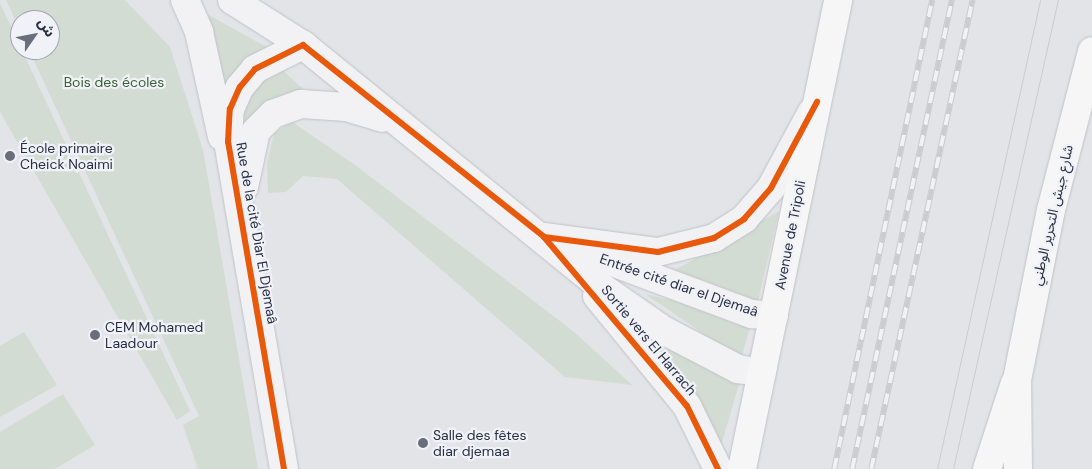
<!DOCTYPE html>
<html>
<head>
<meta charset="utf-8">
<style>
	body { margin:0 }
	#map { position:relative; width:1092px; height:469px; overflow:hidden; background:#e2e4e8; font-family:"DM Sans","Noto Sans Arabic",sans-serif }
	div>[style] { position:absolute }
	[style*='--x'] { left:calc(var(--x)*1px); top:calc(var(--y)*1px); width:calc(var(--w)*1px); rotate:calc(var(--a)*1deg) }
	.green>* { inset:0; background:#d2dcd3 }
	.roads { filter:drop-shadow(0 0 1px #c0c2c6) drop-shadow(0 0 1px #c0c2c6) }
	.minor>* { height:28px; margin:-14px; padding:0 14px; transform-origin:14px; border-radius:14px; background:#f2f2f4 }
	.major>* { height:28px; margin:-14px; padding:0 14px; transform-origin:14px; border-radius:14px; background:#f6f6f7 }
	.highway>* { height:28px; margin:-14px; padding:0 14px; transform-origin:14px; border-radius:14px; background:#f6f6f7 }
	.tram>* { height:1px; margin:-0.5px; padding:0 0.5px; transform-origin:0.5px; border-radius:0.5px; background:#cbcccf }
	.rail>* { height:5.5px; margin-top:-2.75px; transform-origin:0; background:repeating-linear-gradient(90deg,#f0f2f7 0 11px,#cbcccf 0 22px); box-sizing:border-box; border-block:1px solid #cbcccf }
	.cycleway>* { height:6px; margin:-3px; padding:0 3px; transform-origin:3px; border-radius:3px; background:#e8590c }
	.dots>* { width:14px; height:14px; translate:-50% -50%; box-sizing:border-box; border:2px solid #f0f2f7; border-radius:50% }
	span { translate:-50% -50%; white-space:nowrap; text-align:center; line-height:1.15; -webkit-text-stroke:4.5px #f0f2f7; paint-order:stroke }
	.park-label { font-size:14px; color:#386034 }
	.poi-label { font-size:14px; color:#282f43 }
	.left { translate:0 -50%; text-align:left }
	.street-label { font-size:14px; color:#282f43 }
	.north { position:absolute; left:10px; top:10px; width:50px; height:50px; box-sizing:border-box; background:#f0f2f7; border:1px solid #a0a4af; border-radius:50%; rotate:57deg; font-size:14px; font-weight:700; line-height:20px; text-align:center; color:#282f43 }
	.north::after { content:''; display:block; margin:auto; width:18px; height:22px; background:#696e7d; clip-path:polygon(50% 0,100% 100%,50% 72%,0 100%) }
</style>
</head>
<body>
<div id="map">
	<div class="green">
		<div style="clip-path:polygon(6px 0,125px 0,170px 47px,203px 150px,258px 469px,198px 469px,183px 425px,199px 416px,29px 50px,50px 50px,50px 20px,20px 20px,20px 30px)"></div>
		<div style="clip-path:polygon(0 3px,190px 411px,177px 420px,0 112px)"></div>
		<div style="clip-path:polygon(207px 14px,272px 50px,245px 59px,234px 73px,223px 106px,220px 62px)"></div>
		<div style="clip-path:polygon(279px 67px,304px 90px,267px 101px,242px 132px,244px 108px,255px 82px)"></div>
		<div style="clip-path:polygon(291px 121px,355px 165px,573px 331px,632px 385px,565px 377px,337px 179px,303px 176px,286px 192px,268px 193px,267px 164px,274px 134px)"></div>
		<div style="clip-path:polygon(779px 211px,758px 301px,675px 270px)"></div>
		<div style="clip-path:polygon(645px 294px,752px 320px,741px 359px)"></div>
		<div style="clip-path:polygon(639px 327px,740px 381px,720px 449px)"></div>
		<div style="clip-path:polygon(24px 332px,57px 385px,0 417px,0 346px)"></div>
		<div style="clip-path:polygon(63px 394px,95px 445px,55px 469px,0 469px,0 432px)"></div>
	</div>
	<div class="roads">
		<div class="minor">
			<div style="--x:185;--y:0;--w:35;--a:66"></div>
			<div style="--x:199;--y:32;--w:107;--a:77.6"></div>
			<div style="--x:232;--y:0;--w:84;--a:32.4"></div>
			<div style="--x:303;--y:45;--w:382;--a:39.1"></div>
			<div style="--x:600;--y:286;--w:77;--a:34.9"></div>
			<div style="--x:663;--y:330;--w:85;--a:27.5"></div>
			<div style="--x:738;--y:369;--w:24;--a:9"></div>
			<div style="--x:244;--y:187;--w:57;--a:-77.9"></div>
			<div style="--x:256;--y:131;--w:24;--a:-45"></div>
			<div style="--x:273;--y:114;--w:30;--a:-20"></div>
			<div style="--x:301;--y:104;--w:46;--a:3.7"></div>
			<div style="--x:347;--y:107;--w:37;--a:17"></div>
			<div style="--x:544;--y:237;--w:115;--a:7.5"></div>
			<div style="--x:658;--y:252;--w:58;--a:-14"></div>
			<div style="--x:714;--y:238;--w:36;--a:-32"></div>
			<div style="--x:744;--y:219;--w:41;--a:-48.9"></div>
			<div style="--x:771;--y:188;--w:86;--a:-61.7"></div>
			<div style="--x:593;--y:255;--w:170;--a:20.4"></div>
			<div style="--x:752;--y:314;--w:22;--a:5"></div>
			<div style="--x:597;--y:296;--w:142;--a:50.7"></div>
			<div style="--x:687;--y:406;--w:70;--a:63.8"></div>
			<div style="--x:284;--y:469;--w:332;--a:-99.7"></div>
			<div style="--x:228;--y:142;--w:33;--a:-87"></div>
			<div style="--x:230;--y:109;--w:24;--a:-66"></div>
			<div style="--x:240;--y:87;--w:23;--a:-50"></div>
			<div style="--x:255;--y:69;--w:54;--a:-26.6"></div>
		</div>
		<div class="major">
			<div style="--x:742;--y:469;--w:479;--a:-78.4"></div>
			<div style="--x:987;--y:469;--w:90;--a:-72"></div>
		</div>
		<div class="highway">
			<div style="--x:1018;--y:469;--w:89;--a:-90.6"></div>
			<div style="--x:1017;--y:380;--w:173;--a:-78.7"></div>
			<div style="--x:1051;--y:210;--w:164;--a:-75.5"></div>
		</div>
	</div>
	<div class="tram">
		<div style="--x:937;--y:469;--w:480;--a:-77.6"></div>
		<div style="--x:953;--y:469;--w:481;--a:-77.4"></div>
	</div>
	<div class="rail">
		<div style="--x:834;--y:469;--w:479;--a:-78.2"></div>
		<div style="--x:852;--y:469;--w:480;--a:-78"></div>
		<div style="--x:871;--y:469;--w:480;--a:-77.8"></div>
	</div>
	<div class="cycleway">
		<div style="--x:544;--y:237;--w:115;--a:7.5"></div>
		<div style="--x:658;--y:252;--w:58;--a:-14"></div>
		<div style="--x:714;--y:238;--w:36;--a:-32"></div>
		<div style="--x:744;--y:219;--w:41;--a:-48.9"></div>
		<div style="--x:771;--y:188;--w:98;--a:-61.9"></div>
		<div style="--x:284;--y:469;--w:332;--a:-99.7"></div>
		<div style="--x:228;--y:142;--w:33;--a:-87"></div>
		<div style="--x:230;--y:109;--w:24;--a:-66"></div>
		<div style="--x:240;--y:87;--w:23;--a:-50"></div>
		<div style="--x:255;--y:69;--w:54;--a:-26.6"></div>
		<div style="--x:303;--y:45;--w:308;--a:38.5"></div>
		<div style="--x:544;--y:237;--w:221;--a:49.8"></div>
		<div style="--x:687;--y:406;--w:70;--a:63.8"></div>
	</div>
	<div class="dots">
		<div style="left:10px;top:156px;background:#696e7d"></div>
		<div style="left:95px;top:335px;background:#696e7d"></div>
		<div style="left:423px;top:443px;background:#696e7d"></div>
	</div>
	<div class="park-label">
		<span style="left:114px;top:82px">Bois des écoles</span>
	</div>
	<div class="poi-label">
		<span class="left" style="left:20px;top:156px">École primaire<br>Cheick Noaimi</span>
		<span class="left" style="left:105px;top:335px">CEM Mohamed<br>Laadour</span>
		<span class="left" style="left:433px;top:443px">Salle des fêtes<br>diar djemaa</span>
	</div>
	<div class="street-label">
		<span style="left:1052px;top:215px;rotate:-77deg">شارع جيش التحرير الوطني</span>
		<span style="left:257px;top:233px;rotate:80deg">Rue de la cité Diar El Djemaâ</span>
		<span style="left:790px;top:235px;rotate:-79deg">Avenue de Tripoli</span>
		<span style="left:679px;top:285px;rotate:19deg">Entrée cité diar el Djemaâ</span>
		<span style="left:649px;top:340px;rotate:50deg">Sortie vers El Harrach</span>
	</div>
	<div class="north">ش</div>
</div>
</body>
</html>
